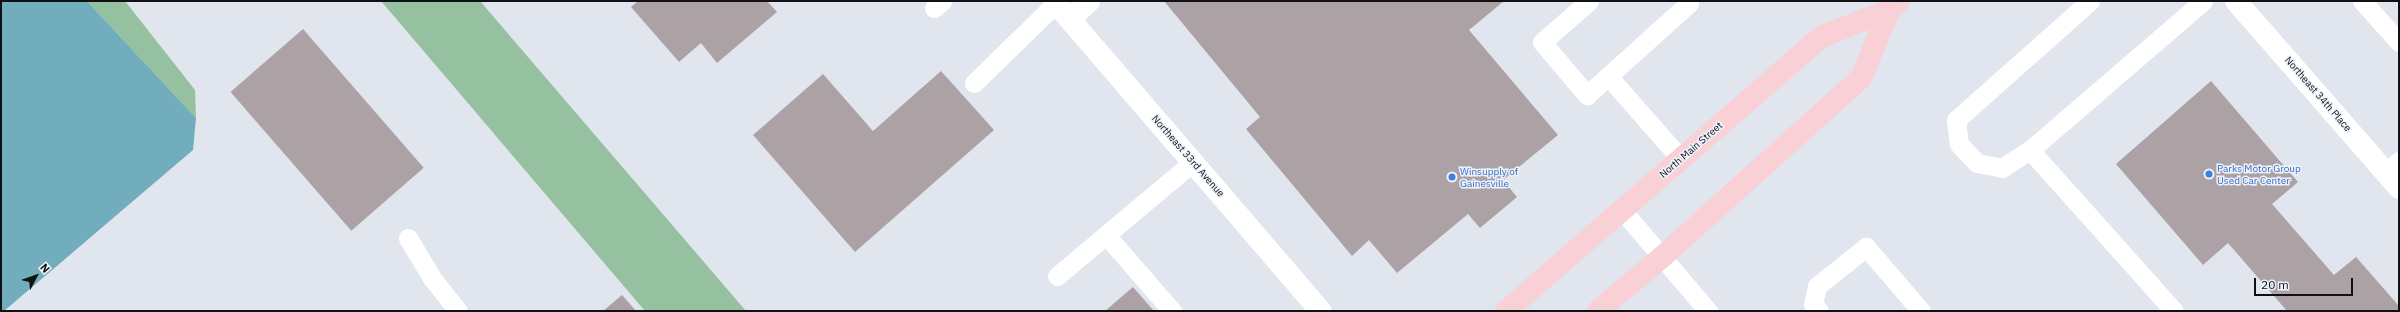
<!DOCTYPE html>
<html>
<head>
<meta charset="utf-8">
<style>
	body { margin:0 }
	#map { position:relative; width:2400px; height:312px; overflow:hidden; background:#e0e5ee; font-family:"IBM Plex Sans",sans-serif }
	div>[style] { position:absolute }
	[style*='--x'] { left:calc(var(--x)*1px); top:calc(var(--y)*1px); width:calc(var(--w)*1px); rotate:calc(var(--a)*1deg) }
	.forest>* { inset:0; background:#96c1a0 }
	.water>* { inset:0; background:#72adbd }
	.building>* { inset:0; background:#aca2a6; transform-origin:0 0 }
	.service>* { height:19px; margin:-9.5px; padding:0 9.5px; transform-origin:9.5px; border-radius:9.5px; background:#fff }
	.minor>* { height:22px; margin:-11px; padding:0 11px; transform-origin:11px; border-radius:11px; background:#fff }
	.secondary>* { height:22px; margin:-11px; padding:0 11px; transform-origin:11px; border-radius:11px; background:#f8d0d6 }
	.dots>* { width:11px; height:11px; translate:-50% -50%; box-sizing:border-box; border:2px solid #edf2fb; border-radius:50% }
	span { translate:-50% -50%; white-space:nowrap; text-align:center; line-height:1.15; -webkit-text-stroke:3px #edf2fb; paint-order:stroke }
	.street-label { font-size:10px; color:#0f1114 }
	.shop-label { font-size:10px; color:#366cbe }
	.left { translate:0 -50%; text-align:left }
	.frame { position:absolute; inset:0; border:2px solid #0f1114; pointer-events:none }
	.north { position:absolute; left:16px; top:256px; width:40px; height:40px; -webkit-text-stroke:3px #edf2fb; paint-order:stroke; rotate:49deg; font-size:11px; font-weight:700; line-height:16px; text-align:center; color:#0f1114 }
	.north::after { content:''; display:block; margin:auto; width:14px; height:18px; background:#0f1114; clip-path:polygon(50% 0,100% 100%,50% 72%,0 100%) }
	.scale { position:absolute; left:2254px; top:278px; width:99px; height:18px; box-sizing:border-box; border:2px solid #0f1114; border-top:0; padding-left:5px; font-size:12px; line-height:14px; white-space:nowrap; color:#0f1114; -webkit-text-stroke:3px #edf2fb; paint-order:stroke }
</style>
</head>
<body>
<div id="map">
	<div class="forest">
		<div style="clip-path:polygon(87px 1px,125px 1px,195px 90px,196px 118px)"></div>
		<div style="clip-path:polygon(381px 1px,480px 1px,746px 311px,645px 311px)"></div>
	</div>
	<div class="water">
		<div style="clip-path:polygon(1px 1px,87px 1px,196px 118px,193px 150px,4px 311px,1px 311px)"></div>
	</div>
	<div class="building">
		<div style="clip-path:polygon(638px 1px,767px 1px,777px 12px,717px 63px,701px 43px,679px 62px,631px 7px)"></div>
		<div style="clip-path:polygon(1164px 1px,1504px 1px,1469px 30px,1558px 135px,1503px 180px,1517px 197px,1480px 228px,1468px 214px,1397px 273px,1369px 240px,1352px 256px,1246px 129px,1260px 117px)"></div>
		<div style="left:303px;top:29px;width:184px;height:96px;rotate:49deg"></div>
		<div style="clip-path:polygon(941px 71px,994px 130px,855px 252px,753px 135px,823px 74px,873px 131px)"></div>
		<div style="clip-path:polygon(2211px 81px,2298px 182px,2272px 204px,2334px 275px,2356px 257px,2399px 306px,2399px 311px,2287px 311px,2228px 243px,2203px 265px,2116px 164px)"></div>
		<div style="clip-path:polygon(1133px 287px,1154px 311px,1105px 311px)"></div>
		<div style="clip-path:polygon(622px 295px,636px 311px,603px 311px)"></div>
	</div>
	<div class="service">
		<div style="--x:1589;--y:1;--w:62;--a:138.9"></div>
		<div style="--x:1542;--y:42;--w:70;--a:49.7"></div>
		<div style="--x:1587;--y:95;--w:137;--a:-42"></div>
		<div style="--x:1689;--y:3;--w:3;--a:-135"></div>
		<div style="--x:2090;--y:1;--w:179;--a:138.4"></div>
		<div style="--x:1956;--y:120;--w:24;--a:83"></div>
		<div style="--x:1959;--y:144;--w:26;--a:47"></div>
		<div style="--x:1977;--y:163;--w:25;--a:11"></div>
		<div style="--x:2002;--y:168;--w:33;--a:-33"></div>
		<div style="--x:2030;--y:150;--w:228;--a:-40.7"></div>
		<div style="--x:2362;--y:1;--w:55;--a:47.9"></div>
		<div style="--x:934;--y:8;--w:11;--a:-41"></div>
		<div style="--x:1608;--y:76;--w:111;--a:48.7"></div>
		<div style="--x:974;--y:83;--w:115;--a:-44.3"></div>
		<div style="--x:2030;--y:150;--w:216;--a:48.2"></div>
		<div style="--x:2386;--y:173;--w:18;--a:-43"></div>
		<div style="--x:1622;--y:210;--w:133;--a:49.6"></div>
		<div style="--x:1106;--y:235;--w:101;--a:49"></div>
		<div style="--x:408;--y:238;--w:47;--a:59"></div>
		<div style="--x:432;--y:278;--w:42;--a:51.8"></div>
		<div style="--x:1057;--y:276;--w:177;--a:-40"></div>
		<div style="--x:1819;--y:311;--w:9;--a:-131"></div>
		<div style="--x:1813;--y:304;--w:18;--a:-77"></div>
		<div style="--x:1817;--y:286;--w:63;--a:-38.5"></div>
		<div style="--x:1866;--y:247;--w:84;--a:49.3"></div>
	</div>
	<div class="minor">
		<div style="--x:1054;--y:1;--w:409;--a:49.3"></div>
		<div style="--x:2236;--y:1;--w:248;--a:48.9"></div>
		<div style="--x:1070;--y:19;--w:26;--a:-43"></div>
	</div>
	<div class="secondary">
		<div style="--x:1506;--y:311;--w:417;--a:-41"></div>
		<div style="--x:1821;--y:37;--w:73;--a:-21.7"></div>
		<div style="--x:1889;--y:10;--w:13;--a:-42"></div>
		<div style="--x:1598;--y:311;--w:82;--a:-40.1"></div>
		<div style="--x:1661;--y:258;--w:269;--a:-42"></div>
		<div style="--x:1861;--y:78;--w:74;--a:-67.6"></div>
	</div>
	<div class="dots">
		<div style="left:2209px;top:174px;background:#3f7fe0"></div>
		<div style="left:1452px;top:177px;background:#3f7fe0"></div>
	</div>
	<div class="street-label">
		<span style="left:2318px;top:94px;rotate:49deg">Northeast 34th Place</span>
		<span style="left:1691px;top:150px;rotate:-41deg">North Main Street</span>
		<span style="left:1188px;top:156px;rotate:49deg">Northeast 33rd Avenue</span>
	</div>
	<div class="shop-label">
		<span class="left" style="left:2217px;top:174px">Parks Motor Group<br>Used Car Center</span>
		<span class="left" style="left:1460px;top:177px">Winsupply of<br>Gainesville</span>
	</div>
	<div class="frame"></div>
	<div class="north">N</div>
	<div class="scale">20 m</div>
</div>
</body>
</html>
